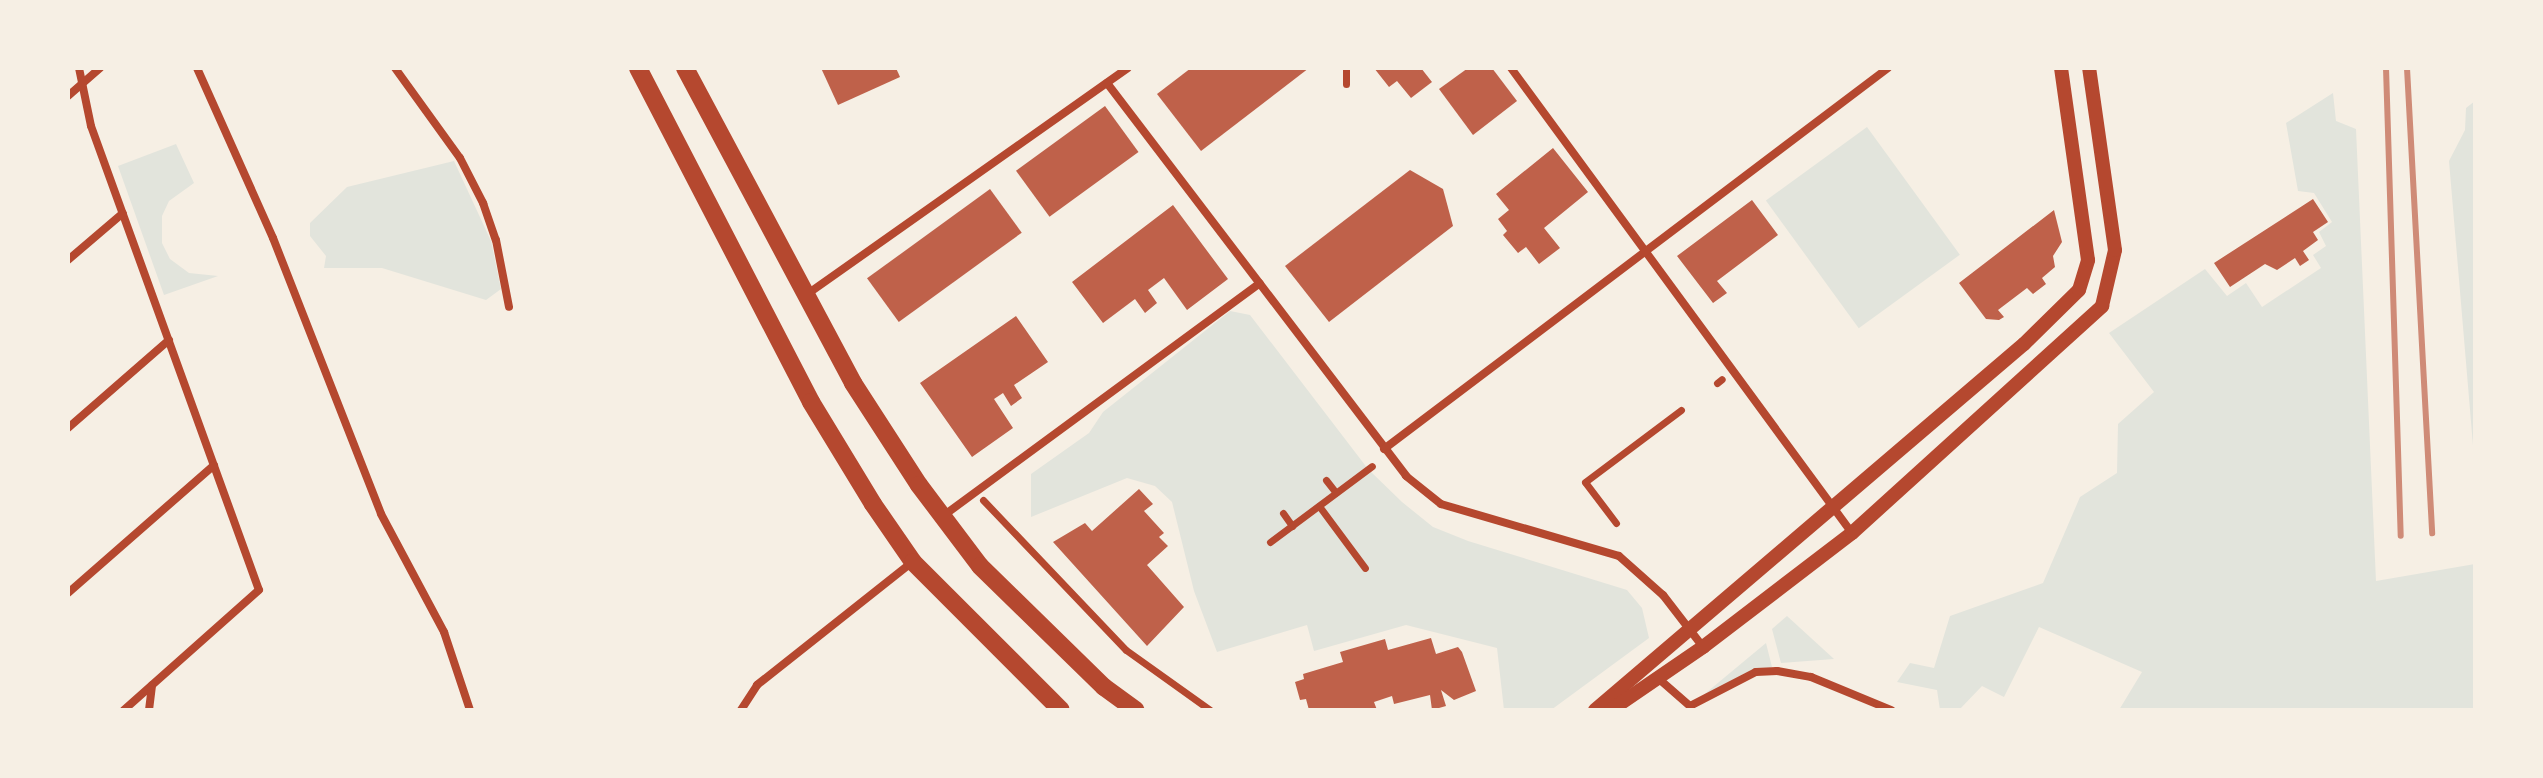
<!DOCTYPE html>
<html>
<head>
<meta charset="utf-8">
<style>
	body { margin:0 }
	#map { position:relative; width:2543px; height:778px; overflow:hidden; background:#f6efe4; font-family:"Sofia Sans Condensed",sans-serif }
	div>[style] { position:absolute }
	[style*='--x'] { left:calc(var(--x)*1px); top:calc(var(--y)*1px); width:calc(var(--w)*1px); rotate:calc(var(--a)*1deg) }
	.green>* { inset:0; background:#e2e4dc; transform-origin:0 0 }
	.building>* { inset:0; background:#bf614a; transform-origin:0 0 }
	.pedestrian>* { height:7px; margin:-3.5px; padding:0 3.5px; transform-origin:3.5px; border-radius:3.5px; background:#b5482f }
	.minor>* { height:8px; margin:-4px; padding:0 4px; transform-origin:4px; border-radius:4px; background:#b5482f }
	.tertiary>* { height:14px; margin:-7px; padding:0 7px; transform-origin:7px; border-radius:7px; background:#b5482f }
	.primary>* { height:18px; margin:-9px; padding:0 9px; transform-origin:9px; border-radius:9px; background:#b5482f }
	.rail>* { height:6px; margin:-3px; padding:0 3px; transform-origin:3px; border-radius:3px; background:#cf8b77 }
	span { translate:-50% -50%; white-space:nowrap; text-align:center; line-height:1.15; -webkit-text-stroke:6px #f6efe4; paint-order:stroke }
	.frame { position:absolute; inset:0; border:70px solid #f6efe4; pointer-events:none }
</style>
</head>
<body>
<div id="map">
	<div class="green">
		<div style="clip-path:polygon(2333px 93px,2336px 121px,2356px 129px,2376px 581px,2475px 564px,2475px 710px,2119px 710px,2142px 672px,2039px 627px,2004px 697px,1982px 686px,1959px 710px,1940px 710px,1937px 690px,1897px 682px,1910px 663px,1934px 668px,1950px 616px,2043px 583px,2080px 497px,2117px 473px,2118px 424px,2154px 392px,2109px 333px,2205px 269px,2227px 296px,2246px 283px,2262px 307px,2321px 268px,2313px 255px,2326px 246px,2319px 232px,2332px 222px,2314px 193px,2298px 191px,2286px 123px)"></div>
		<div style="clip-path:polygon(2475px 101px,2475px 469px,2449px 161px,2465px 130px,2466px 108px)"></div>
		<div style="left:1867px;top:127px;width:158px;height:125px;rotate:54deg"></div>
		<div style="clip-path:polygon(176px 144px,194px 183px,169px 201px,162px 216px,162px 243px,170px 259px,189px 273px,218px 276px,164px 295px,118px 166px)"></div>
		<div style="clip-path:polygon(454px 161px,491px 241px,501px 289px,486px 300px,382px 268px,324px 268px,326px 256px,310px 236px,310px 223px,347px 187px)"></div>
		<div style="clip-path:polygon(1230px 311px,1250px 315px,1368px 469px,1402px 502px,1433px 527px,1468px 541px,1627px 590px,1642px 608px,1649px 638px,1551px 710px,1504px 710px,1497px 648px,1406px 625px,1314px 651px,1307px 625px,1217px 652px,1194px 591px,1172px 502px,1155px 486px,1127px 478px,1031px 517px,1031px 474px,1089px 433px,1103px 412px)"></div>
		<div style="clip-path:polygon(1787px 616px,1834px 659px,1781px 663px,1772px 629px)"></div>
		<div style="clip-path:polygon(1766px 643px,1772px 667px,1701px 697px)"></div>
	</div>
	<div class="building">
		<div style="clip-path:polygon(821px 68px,896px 68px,900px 77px,838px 105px)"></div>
		<div style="clip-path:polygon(1191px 68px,1309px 68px,1201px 151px,1157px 94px)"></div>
		<div style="clip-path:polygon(1374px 68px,1421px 68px,1432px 82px,1411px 98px,1397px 81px,1389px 87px)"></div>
		<div style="clip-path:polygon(1468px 68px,1492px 68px,1517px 101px,1473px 135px,1439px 89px)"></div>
		<div style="left:1105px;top:106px;width:57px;height:110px;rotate:54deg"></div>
		<div style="clip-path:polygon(1553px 148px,1588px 192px,1544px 228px,1560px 248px,1539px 264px,1526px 247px,1518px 253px,1503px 235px,1507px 231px,1498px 219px,1509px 210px,1496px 194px)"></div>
		<div style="clip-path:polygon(1410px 170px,1443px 189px,1453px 226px,1329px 322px,1285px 266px)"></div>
		<div style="left:990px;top:189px;width:54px;height:152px;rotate:54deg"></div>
		<div style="clip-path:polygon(2313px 199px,2328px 222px,2313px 232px,2318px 240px,2303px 251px,2309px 260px,2300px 266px,2295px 258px,2277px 270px,2265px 264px,2230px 287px,2214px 263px)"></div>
		<div style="clip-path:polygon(1752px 200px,1778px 235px,1717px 281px,1727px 293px,1713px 303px,1677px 256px)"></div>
		<div style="clip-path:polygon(1173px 205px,1228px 279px,1187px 310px,1164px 278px,1148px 290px,1157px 303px,1145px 313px,1135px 299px,1103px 323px,1072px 282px)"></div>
		<div style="clip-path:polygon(2054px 210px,2062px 242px,2053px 256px,2055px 267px,2042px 278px,2046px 284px,2033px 294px,2027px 288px,1998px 310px,2004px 317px,1999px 320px,1986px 319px,1959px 283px)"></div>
		<div style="clip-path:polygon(1016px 316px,1048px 362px,1014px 385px,1022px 398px,1011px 406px,1003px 393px,994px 399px,1013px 428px,972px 457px,920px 383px)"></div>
		<div style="clip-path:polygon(1139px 489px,1153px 504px,1144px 511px,1164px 533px,1159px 537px,1168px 546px,1147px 565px,1184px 607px,1147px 646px,1053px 542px,1085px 523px,1092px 531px)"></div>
		<div style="clip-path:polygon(1431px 638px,1436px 654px,1458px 647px,1462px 652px,1476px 691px,1454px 700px,1441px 690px,1446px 706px,1432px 710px,1430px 695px,1394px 704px,1392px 696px,1374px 702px,1377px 710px,1309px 710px,1306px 699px,1300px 700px,1295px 682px,1304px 679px,1303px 674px,1343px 662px,1340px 652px,1385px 639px,1388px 650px)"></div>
	</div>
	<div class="pedestrian">
		<div style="--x:1346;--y:84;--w:16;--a:-90"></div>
		<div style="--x:1717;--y:383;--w:6;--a:-39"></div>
		<div style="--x:1326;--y:480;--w:16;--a:52"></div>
		<div style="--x:983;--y:500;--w:207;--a:46.4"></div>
		<div style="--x:1126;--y:650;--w:103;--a:35.5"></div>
		<div style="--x:1319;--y:506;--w:77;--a:53.4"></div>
		<div style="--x:1283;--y:513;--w:16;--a:55"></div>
		<div style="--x:1616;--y:523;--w:51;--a:-127.1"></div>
		<div style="--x:1585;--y:482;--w:120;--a:-36.9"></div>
		<div style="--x:1270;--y:542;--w:127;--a:-36.7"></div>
	</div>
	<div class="minor">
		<div style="--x:79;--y:68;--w:59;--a:78.3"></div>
		<div style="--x:91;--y:126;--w:493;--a:70.1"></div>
		<div style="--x:259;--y:590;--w:181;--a:138.4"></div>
		<div style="--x:197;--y:68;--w:186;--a:65.9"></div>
		<div style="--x:273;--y:238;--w:296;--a:68.6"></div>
		<div style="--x:381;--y:514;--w:134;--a:61.9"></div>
		<div style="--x:444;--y:632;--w:82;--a:71.6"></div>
		<div style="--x:395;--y:68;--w:111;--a:54.2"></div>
		<div style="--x:460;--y:158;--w:51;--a:62.9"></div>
		<div style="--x:483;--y:203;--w:39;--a:71"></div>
		<div style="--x:496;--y:240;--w:68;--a:79"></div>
		<div style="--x:1511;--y:68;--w:577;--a:53.75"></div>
		<div style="--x:1107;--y:83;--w:494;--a:52.7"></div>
		<div style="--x:1406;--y:476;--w:45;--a:38.7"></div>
		<div style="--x:1441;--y:504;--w:185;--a:16.3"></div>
		<div style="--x:1619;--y:556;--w:59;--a:41.6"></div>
		<div style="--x:1663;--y:595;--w:66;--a:52.4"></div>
		<div style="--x:68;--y:96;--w:43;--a:-41.2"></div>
		<div style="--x:68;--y:260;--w:72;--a:-40.5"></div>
		<div style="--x:806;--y:295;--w:394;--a:-35.2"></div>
		<div style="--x:68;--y:428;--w:134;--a:-41.1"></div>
		<div style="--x:1384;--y:449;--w:632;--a:-37.09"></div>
		<div style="--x:943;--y:516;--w:393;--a:-36.3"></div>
		<div style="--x:68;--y:593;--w:194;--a:-41.2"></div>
		<div style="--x:1659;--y:679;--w:41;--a:41.1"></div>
		<div style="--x:1690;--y:706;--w:74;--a:-27.3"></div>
		<div style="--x:1756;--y:672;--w:21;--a:-3"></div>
		<div style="--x:1777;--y:671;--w:35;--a:10"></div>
		<div style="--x:1811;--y:677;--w:87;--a:22.4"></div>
		<div style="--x:149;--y:710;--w:25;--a:-83"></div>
		<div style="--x:741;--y:710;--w:30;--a:-57"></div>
		<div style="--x:757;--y:685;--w:198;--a:-38.4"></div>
	</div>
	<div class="tertiary">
		<div style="--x:1595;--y:710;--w:564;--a:-40.47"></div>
		<div style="--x:2024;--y:344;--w:77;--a:-44.5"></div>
		<div style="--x:2079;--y:290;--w:31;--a:-73"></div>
		<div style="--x:2088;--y:260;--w:194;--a:-98"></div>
		<div style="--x:1611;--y:710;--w:112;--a:-34.4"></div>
		<div style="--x:1703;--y:647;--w:188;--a:-37.4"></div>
		<div style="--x:1852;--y:533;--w:338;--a:-42.2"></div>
		<div style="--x:2102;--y:306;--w:57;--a:-76.9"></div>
		<div style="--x:2115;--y:250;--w:184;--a:-98.1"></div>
	</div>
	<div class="primary">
		<div style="--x:638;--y:68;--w:376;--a:62.6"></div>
		<div style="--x:811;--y:402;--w:119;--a:58.7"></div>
		<div style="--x:873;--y:504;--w:70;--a:55.4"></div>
		<div style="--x:913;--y:562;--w:209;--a:45"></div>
		<div style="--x:685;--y:68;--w:357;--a:61.9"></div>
		<div style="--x:853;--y:383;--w:121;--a:57.1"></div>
		<div style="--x:919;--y:485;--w:101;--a:53"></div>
		<div style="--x:980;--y:566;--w:173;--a:44.3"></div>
		<div style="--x:1104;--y:687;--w:39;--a:36"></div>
	</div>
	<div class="rail">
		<div style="--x:2386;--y:68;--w:468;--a:88.2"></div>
		<div style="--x:2407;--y:68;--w:466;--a:86.9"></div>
	</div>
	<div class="frame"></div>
</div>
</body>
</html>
